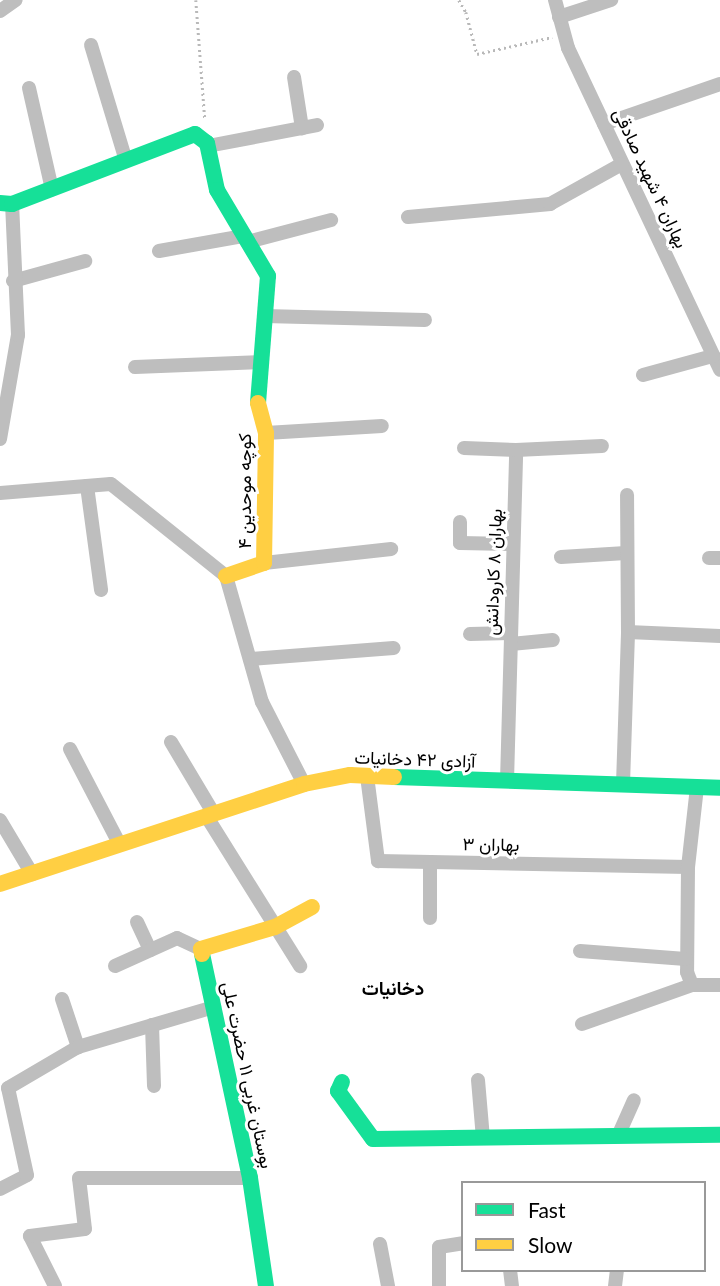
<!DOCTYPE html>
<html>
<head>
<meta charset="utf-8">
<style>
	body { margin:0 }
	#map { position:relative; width:720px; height:1286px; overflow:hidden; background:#fff; font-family:Lato,Vazirmatn,sans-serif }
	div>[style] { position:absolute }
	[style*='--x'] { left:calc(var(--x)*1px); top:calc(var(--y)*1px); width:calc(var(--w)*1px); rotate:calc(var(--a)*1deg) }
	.path>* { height:2.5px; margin-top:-1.25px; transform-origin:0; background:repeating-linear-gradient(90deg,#b9b9b9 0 2px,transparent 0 5.5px) }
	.street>* { height:14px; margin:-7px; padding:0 7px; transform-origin:7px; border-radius:7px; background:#bebebe }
	.fast>* { height:16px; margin:-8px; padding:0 8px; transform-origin:8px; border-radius:8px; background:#16e098 }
	.slow>* { height:16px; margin:-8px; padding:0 8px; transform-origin:8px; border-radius:8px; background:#ffcf43 }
	span { translate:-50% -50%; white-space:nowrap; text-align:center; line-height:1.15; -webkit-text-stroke:6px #fff; paint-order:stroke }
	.street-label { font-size:18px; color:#000 }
	.neighbourhood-label { font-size:19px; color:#000; font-weight:700 }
	.legend { position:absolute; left:461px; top:1181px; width:245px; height:91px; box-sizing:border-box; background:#fff; border:2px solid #999; margin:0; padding:9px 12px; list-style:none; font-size:21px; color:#000 }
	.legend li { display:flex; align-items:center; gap:14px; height:35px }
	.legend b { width:35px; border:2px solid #999 }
</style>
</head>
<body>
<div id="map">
	<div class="path">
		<div style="--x:196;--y:0;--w:119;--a:85.7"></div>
		<div style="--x:459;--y:0;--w:14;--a:60"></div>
		<div style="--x:466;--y:12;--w:43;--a:75.3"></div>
		<div style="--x:477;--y:54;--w:77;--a:-12.8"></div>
	</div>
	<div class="street">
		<div style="--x:555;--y:0;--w:50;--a:74.8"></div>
		<div style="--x:568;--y:48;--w:356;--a:64.7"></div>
		<div style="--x:0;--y:11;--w:19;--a:-35"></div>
		<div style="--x:559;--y:17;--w:55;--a:-18.1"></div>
		<div style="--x:91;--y:45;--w:121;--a:73.2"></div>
		<div style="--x:294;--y:77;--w:52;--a:81.1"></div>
		<div style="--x:29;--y:88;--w:104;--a:77.2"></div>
		<div style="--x:604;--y:124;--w:123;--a:-19"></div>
		<div style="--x:208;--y:146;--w:111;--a:-10.9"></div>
		<div style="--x:408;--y:217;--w:143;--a:-5.2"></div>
		<div style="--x:550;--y:204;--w:82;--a:-29.1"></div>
		<div style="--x:247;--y:242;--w:87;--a:-14.7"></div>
		<div style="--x:159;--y:251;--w:85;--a:-10.1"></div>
		<div style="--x:13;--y:281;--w:75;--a:-15.5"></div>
		<div style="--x:264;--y:316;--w:161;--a:1.4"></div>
		<div style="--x:135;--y:367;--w:125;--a:-2.3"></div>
		<div style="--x:643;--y:375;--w:73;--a:-15.2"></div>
		<div style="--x:266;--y:433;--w:116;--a:-3.5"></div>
		<div style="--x:0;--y:439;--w:106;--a:-80.2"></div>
		<div style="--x:18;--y:335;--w:131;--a:-92.6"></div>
		<div style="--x:464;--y:448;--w:52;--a:2.2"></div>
		<div style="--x:87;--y:486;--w:105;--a:82.3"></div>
		<div style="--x:0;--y:493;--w:111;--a:-4.6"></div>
		<div style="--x:111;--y:484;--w:147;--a:38.7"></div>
		<div style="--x:226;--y:576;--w:131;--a:74.1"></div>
		<div style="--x:262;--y:702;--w:92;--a:62.9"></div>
		<div style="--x:460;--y:522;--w:21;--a:90"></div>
		<div style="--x:460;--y:543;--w:53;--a:1.1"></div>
		<div style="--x:561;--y:557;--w:65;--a:-3.5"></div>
		<div style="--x:709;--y:558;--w:11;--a:0"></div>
		<div style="--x:264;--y:563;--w:128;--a:-6.3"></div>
		<div style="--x:628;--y:632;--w:92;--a:2.5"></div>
		<div style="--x:470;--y:634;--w:41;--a:-1.4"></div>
		<div style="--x:511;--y:644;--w:42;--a:-5.4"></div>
		<div style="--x:250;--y:659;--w:144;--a:-4.4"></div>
		<div style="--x:171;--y:742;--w:84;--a:59.2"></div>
		<div style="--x:70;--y:749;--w:108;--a:62.5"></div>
		<div style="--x:367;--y:776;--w:86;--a:82.6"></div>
		<div style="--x:378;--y:861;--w:310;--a:1.1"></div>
		<div style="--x:507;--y:781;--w:331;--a:-88.4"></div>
		<div style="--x:516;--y:450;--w:86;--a:-2.7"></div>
		<div style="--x:623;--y:784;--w:152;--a:-88.1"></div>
		<div style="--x:628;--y:632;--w:137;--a:-90.4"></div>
		<div style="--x:697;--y:787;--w:81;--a:96.4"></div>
		<div style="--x:688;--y:867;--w:105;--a:90.5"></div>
		<div style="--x:687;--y:972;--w:14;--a:69"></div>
		<div style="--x:692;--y:985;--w:28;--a:0"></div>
		<div style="--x:207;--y:817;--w:176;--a:58"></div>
		<div style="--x:0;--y:820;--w:63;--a:59.3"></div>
		<div style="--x:430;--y:918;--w:56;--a:-90"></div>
		<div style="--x:137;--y:922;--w:31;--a:65"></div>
		<div style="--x:580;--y:951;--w:106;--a:4.3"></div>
		<div style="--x:115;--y:966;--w:68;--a:-24.3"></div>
		<div style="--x:177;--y:938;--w:26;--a:25"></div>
		<div style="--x:62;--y:999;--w:51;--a:71.6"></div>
		<div style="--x:582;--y:1024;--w:117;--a:-19.5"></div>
		<div style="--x:152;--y:1025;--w:61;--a:88.1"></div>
		<div style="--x:478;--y:1080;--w:58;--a:85.1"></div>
		<div style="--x:618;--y:1136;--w:39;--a:-66"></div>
		<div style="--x:0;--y:1189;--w:30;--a:-27"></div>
		<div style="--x:27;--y:1175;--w:89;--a:-102.3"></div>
		<div style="--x:8;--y:1088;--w:81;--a:-30.4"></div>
		<div style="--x:78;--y:1047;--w:142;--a:-16.4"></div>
		<div style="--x:380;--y:1244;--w:43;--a:79.2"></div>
		<div style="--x:510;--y:1270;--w:16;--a:83"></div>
		<div style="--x:55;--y:1286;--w:56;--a:-116.6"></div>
		<div style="--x:30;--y:1236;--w:55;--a:-7.3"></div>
		<div style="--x:85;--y:1229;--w:51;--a:-96.7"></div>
		<div style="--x:79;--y:1178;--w:171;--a:0"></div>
		<div style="--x:439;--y:1286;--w:39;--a:-90"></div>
		<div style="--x:439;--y:1247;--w:24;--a:-9"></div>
		<div style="--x:615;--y:1286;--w:16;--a:-83"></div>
	</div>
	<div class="fast">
		<div style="--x:0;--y:203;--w:12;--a:5"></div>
		<div style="--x:12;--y:204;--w:196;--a:-20.9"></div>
		<div style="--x:195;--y:134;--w:15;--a:37"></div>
		<div style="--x:207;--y:143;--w:48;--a:78"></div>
		<div style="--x:217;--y:190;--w:100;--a:59.3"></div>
		<div style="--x:268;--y:276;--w:127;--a:94.5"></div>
		<div style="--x:394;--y:777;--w:326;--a:1.9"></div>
		<div style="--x:202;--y:954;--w:229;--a:77.9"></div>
		<div style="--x:250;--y:1178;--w:109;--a:81.6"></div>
		<div style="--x:342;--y:1082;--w:10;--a:114"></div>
		<div style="--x:338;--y:1091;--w:59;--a:53.9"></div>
		<div style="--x:373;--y:1139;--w:347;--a:-0.7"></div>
	</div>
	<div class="slow">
		<div style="--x:226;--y:576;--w:40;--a:-18.9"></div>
		<div style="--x:264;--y:563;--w:130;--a:-89.1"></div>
		<div style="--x:266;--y:433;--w:31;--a:-105"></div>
		<div style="--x:0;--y:884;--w:320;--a:-18.2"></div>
		<div style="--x:304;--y:784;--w:47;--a:-11.1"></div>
		<div style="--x:350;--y:775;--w:44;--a:2.6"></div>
		<div style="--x:202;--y:954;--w:5;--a:-101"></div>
		<div style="--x:201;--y:949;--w:77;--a:-16.6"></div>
		<div style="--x:275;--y:927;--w:42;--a:-28.4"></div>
	</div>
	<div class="street-label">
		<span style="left:651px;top:178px;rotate:65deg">بهاران ۴ شهید صادقی</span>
		<span style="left:244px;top:491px;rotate:-90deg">کوچه موحدین ۴</span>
		<span style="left:493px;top:572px;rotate:-88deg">بهاران ۸ کارودانش</span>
		<span style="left:415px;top:759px;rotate:2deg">آزادی ۴۲ دخانیات</span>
		<span style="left:491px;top:844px;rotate:1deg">بهاران ۳</span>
		<span style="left:248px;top:1075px;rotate:78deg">بوستان غربی ۱۱ حضرت علی</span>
	</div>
	<div class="neighbourhood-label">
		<span style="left:393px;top:988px">دخانیات</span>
	</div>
	<ul class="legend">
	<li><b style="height:9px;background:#16e098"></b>Fast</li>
	<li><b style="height:9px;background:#ffcf43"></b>Slow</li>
	</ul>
</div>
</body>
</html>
